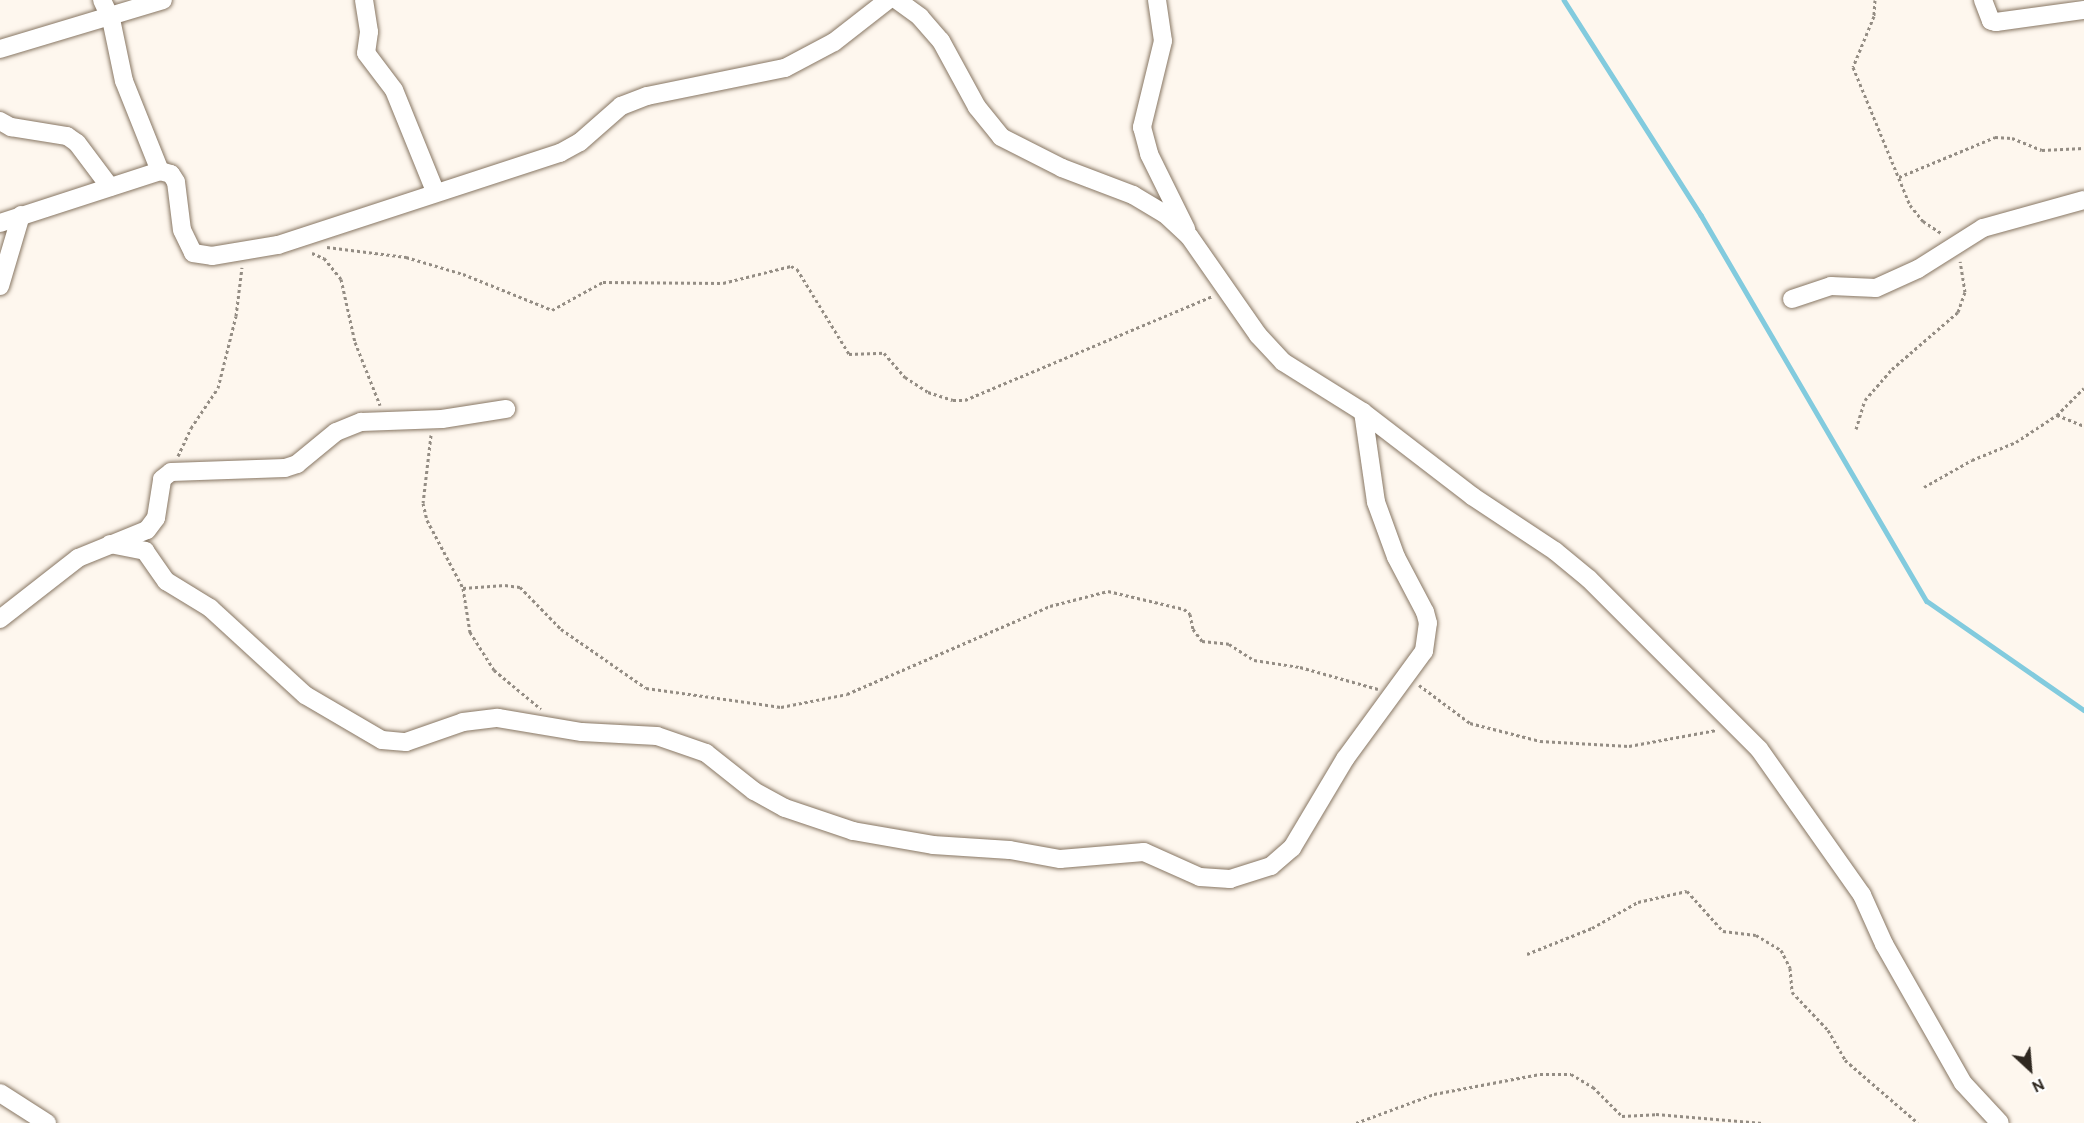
<!DOCTYPE html>
<html>
<head>
<meta charset="utf-8">
<style>
	body { margin:0 }
	#map { position:relative; width:2084px; height:1123px; overflow:hidden; background:#fef7ee; font-family:Cabin,sans-serif }
	div>[style] { position:absolute }
	[style*='--x'] { left:calc(var(--x)*1px); top:calc(var(--y)*1px); width:calc(var(--w)*1px); rotate:calc(var(--a)*1deg) }
	.stream>* { height:4.5px; margin:-2.25px; padding:0 2.25px; transform-origin:2.25px; border-radius:2.25px; background:#82cbde }
	.path>* { height:3px; margin-top:-1.5px; transform-origin:0; background:repeating-linear-gradient(90deg,#948d84 0 3px,transparent 0 6px) }
	.roads { filter:drop-shadow(0 0 2px #877663) drop-shadow(0 0 2px #877663) }
	.street>* { height:18px; margin:-9px; padding:0 9px; transform-origin:9px; border-radius:9px; background:#fff }
	span { translate:-50% -50%; white-space:nowrap; text-align:center; line-height:1.15; -webkit-text-stroke:4.5px #fff; paint-order:stroke }
	.north { position:absolute; left:2000px; top:1039px; width:60px; height:60px; -webkit-text-stroke:4px #fff; paint-order:stroke; rotate:154deg; font-size:16px; font-weight:700; line-height:24px; text-align:center; color:#2f2820 }
	.north::after { content:''; display:block; margin:auto; width:21px; height:27px; background:#2f2820; clip-path:polygon(50% 0,100% 100%,50% 72%,0 100%) }
</style>
</head>
<body>
<div id="map">
	<div class="stream">
		<div style="--x:1564;--y:0;--w:255;--a:57.5"></div>
		<div style="--x:1701;--y:215;--w:447;--a:59.7"></div>
		<div style="--x:1927;--y:601;--w:191;--a:34.8"></div>
	</div>
	<div class="path">
		<div style="--x:1875;--y:0;--w:16;--a:94"></div>
		<div style="--x:1874;--y:16;--w:55;--a:112.4"></div>
		<div style="--x:1853;--y:67;--w:149;--a:67.6"></div>
		<div style="--x:1910;--y:205;--w:21;--a:51"></div>
		<div style="--x:1923;--y:221;--w:23;--a:34"></div>
		<div style="--x:1899;--y:177;--w:104;--a:-22.6"></div>
		<div style="--x:1995;--y:137;--w:17;--a:3"></div>
		<div style="--x:2012;--y:138;--w:32;--a:22"></div>
		<div style="--x:2042;--y:150;--w:42;--a:-2.7"></div>
		<div style="--x:327;--y:247;--w:80;--a:7.2"></div>
		<div style="--x:406;--y:257;--w:59;--a:16.6"></div>
		<div style="--x:463;--y:274;--w:96;--a:22"></div>
		<div style="--x:552;--y:310;--w:58;--a:-28.8"></div>
		<div style="--x:603;--y:282;--w:120;--a:0.5"></div>
		<div style="--x:723;--y:283;--w:70;--a:-14"></div>
		<div style="--x:791;--y:266;--w:7;--a:27"></div>
		<div style="--x:797;--y:269;--w:100;--a:58.5"></div>
		<div style="--x:849;--y:354;--w:35;--a:-2"></div>
		<div style="--x:884;--y:353;--w:32;--a:49"></div>
		<div style="--x:905;--y:377;--w:27;--a:33"></div>
		<div style="--x:928;--y:392;--w:26;--a:18"></div>
		<div style="--x:953;--y:400;--w:12;--a:0"></div>
		<div style="--x:965;--y:400;--w:269;--a:-22.8"></div>
		<div style="--x:312;--y:253;--w:13;--a:23"></div>
		<div style="--x:324;--y:258;--w:27;--a:51"></div>
		<div style="--x:341;--y:279;--w:65;--a:77.5"></div>
		<div style="--x:355;--y:342;--w:68;--a:68.4"></div>
		<div style="--x:2057;--y:415;--w:29;--a:22"></div>
		<div style="--x:1856;--y:429;--w:30;--a:-73"></div>
		<div style="--x:1865;--y:400;--w:41;--a:-48.9"></div>
		<div style="--x:1892;--y:369;--w:87;--a:-40.8"></div>
		<div style="--x:1958;--y:312;--w:21;--a:-71"></div>
		<div style="--x:1965;--y:292;--w:31;--a:-99"></div>
		<div style="--x:431;--y:435;--w:68;--a:96.7"></div>
		<div style="--x:423;--y:503;--w:17;--a:77"></div>
		<div style="--x:427;--y:520;--w:77;--a:62.1"></div>
		<div style="--x:463;--y:588;--w:45;--a:81"></div>
		<div style="--x:470;--y:632;--w:45;--a:57.7"></div>
		<div style="--x:494;--y:670;--w:61;--a:39.7"></div>
		<div style="--x:178;--y:456;--w:31;--a:-65"></div>
		<div style="--x:191;--y:428;--w:48;--a:-56"></div>
		<div style="--x:218;--y:388;--w:74;--a:-76"></div>
		<div style="--x:236;--y:316;--w:49;--a:-83"></div>
		<div style="--x:1924;--y:487;--w:55;--a:-29.4"></div>
		<div style="--x:1972;--y:460;--w:48;--a:-22.2"></div>
		<div style="--x:2016;--y:442;--w:49;--a:-33.4"></div>
		<div style="--x:2057;--y:415;--w:38;--a:-45"></div>
		<div style="--x:463;--y:588;--w:42;--a:-4.1"></div>
		<div style="--x:505;--y:585;--w:15;--a:8"></div>
		<div style="--x:520;--y:587;--w:59;--a:45.7"></div>
		<div style="--x:561;--y:629;--w:103;--a:34.8"></div>
		<div style="--x:646;--y:688;--w:136;--a:8"></div>
		<div style="--x:781;--y:707;--w:67;--a:-11.1"></div>
		<div style="--x:847;--y:694;--w:221;--a:-23.4"></div>
		<div style="--x:1050;--y:606;--w:60;--a:-14.5"></div>
		<div style="--x:1108;--y:591;--w:78;--a:13.3"></div>
		<div style="--x:1184;--y:609;--w:8;--a:40"></div>
		<div style="--x:1190;--y:614;--w:15;--a:79"></div>
		<div style="--x:1193;--y:629;--w:15;--a:53"></div>
		<div style="--x:1202;--y:641;--w:27;--a:6"></div>
		<div style="--x:1229;--y:644;--w:30;--a:33"></div>
		<div style="--x:1254;--y:660;--w:47;--a:8.7"></div>
		<div style="--x:1300;--y:667;--w:81;--a:15.8"></div>
		<div style="--x:1419;--y:685;--w:64;--a:36.7"></div>
		<div style="--x:1470;--y:723;--w:72;--a:14.4"></div>
		<div style="--x:1540;--y:741;--w:89;--a:3.2"></div>
		<div style="--x:1629;--y:746;--w:89;--a:-10.3"></div>
		<div style="--x:1527;--y:954;--w:70;--a:-21.8"></div>
		<div style="--x:1592;--y:928;--w:53;--a:-29.5"></div>
		<div style="--x:1638;--y:902;--w:50;--a:-12.7"></div>
		<div style="--x:1687;--y:891;--w:54;--a:48"></div>
		<div style="--x:1723;--y:931;--w:33;--a:7"></div>
		<div style="--x:1756;--y:935;--w:29;--a:31"></div>
		<div style="--x:1781;--y:950;--w:20;--a:63"></div>
		<div style="--x:1790;--y:968;--w:24;--a:85"></div>
		<div style="--x:1792;--y:992;--w:52;--a:46.5"></div>
		<div style="--x:1828;--y:1030;--w:34;--a:60"></div>
		<div style="--x:1845;--y:1060;--w:96;--a:40.8"></div>
		<div style="--x:1356;--y:1123;--w:83;--a:-20.4"></div>
		<div style="--x:1434;--y:1094;--w:108;--a:-10.7"></div>
		<div style="--x:1540;--y:1074;--w:31;--a:0"></div>
		<div style="--x:1571;--y:1074;--w:26;--a:31"></div>
		<div style="--x:1593;--y:1087;--w:41;--a:45"></div>
		<div style="--x:1622;--y:1116;--w:34;--a:-3"></div>
		<div style="--x:1656;--y:1114;--w:107;--a:4.8"></div>
	</div>
	<div class="roads">
		<div class="street">
			<div style="--x:102;--y:0;--w:21;--a:65"></div>
			<div style="--x:111;--y:19;--w:63;--a:78.2"></div>
			<div style="--x:124;--y:81;--w:97;--a:68.2"></div>
			<div style="--x:364;--y:0;--w:32;--a:81"></div>
			<div style="--x:369;--y:32;--w:21;--a:98"></div>
			<div style="--x:366;--y:53;--w:46;--a:52.9"></div>
			<div style="--x:394;--y:90;--w:109;--a:67.9"></div>
			<div style="--x:897;--y:0;--w:29;--a:36"></div>
			<div style="--x:920;--y:17;--w:32;--a:49"></div>
			<div style="--x:941;--y:41;--w:75;--a:61.4"></div>
			<div style="--x:977;--y:107;--w:38;--a:51"></div>
			<div style="--x:1001;--y:137;--w:68;--a:26.9"></div>
			<div style="--x:1062;--y:168;--w:76;--a:20.8"></div>
			<div style="--x:1133;--y:195;--w:37;--a:31"></div>
			<div style="--x:1165;--y:214;--w:33;--a:43"></div>
			<div style="--x:1189;--y:236;--w:121;--a:55.1"></div>
			<div style="--x:1258;--y:335;--w:37;--a:47"></div>
			<div style="--x:1283;--y:362;--w:94;--a:32"></div>
			<div style="--x:1363;--y:412;--w:138;--a:37.6"></div>
			<div style="--x:1472;--y:496;--w:100;--a:33.5"></div>
			<div style="--x:1555;--y:551;--w:44;--a:39.5"></div>
			<div style="--x:1589;--y:579;--w:240;--a:45"></div>
			<div style="--x:1759;--y:749;--w:179;--a:54.8"></div>
			<div style="--x:1862;--y:895;--w:54;--a:65.8"></div>
			<div style="--x:1884;--y:944;--w:160;--a:60.4"></div>
			<div style="--x:1963;--y:1083;--w:54;--a:47.2"></div>
			<div style="--x:1157;--y:0;--w:41;--a:81.7"></div>
			<div style="--x:1163;--y:41;--w:89;--a:103.7"></div>
			<div style="--x:1142;--y:127;--w:28;--a:75"></div>
			<div style="--x:1149;--y:154;--w:84;--a:63.7"></div>
			<div style="--x:1983;--y:0;--w:22;--a:69"></div>
			<div style="--x:1991;--y:21;--w:5;--a:11"></div>
			<div style="--x:1996;--y:22;--w:89;--a:-7.8"></div>
			<div style="--x:0;--y:49;--w:170;--a:-16.7"></div>
			<div style="--x:0;--y:121;--w:13;--a:29"></div>
			<div style="--x:11;--y:127;--w:57;--a:9.1"></div>
			<div style="--x:67;--y:136;--w:12;--a:35"></div>
			<div style="--x:77;--y:143;--w:55;--a:53.1"></div>
			<div style="--x:0;--y:223;--w:168;--a:-18"></div>
			<div style="--x:160;--y:171;--w:11;--a:15"></div>
			<div style="--x:171;--y:174;--w:9;--a:58"></div>
			<div style="--x:176;--y:182;--w:48;--a:82.9"></div>
			<div style="--x:182;--y:230;--w:25;--a:64"></div>
			<div style="--x:193;--y:253;--w:19;--a:9"></div>
			<div style="--x:212;--y:256;--w:67;--a:-9.5"></div>
			<div style="--x:278;--y:245;--w:297;--a:-18.1"></div>
			<div style="--x:560;--y:153;--w:23;--a:-29"></div>
			<div style="--x:580;--y:142;--w:55;--a:-41.3"></div>
			<div style="--x:621;--y:106;--w:28;--a:-21"></div>
			<div style="--x:647;--y:96;--w:141;--a:-11.5"></div>
			<div style="--x:785;--y:68;--w:55;--a:-28"></div>
			<div style="--x:834;--y:42;--w:68;--a:-37.9"></div>
			<div style="--x:0;--y:286;--w:74;--a:-73.5"></div>
			<div style="--x:1792;--y:299;--w:41;--a:-18.4"></div>
			<div style="--x:1831;--y:286;--w:45;--a:2.5"></div>
			<div style="--x:1876;--y:288;--w:46;--a:-24.3"></div>
			<div style="--x:1918;--y:269;--w:77;--a:-32.2"></div>
			<div style="--x:1983;--y:228;--w:105;--a:-15.5"></div>
			<div style="--x:110;--y:544;--w:36;--a:11"></div>
			<div style="--x:145;--y:551;--w:37;--a:55"></div>
			<div style="--x:166;--y:581;--w:52;--a:31.5"></div>
			<div style="--x:210;--y:608;--w:129;--a:42.5"></div>
			<div style="--x:305;--y:695;--w:89;--a:30.3"></div>
			<div style="--x:382;--y:740;--w:24;--a:5"></div>
			<div style="--x:406;--y:742;--w:60;--a:-19.3"></div>
			<div style="--x:463;--y:722;--w:35;--a:-7"></div>
			<div style="--x:498;--y:718;--w:85;--a:9.5"></div>
			<div style="--x:582;--y:732;--w:75;--a:3.1"></div>
			<div style="--x:657;--y:736;--w:52;--a:19.1"></div>
			<div style="--x:706;--y:753;--w:61;--a:38.4"></div>
			<div style="--x:754;--y:791;--w:35;--a:29"></div>
			<div style="--x:785;--y:808;--w:72;--a:18.7"></div>
			<div style="--x:853;--y:831;--w:81;--a:9.9"></div>
			<div style="--x:933;--y:845;--w:77;--a:3.7"></div>
			<div style="--x:1010;--y:850;--w:51;--a:10.2"></div>
			<div style="--x:1060;--y:859;--w:84;--a:-4.8"></div>
			<div style="--x:1144;--y:852;--w:61;--a:24.1"></div>
			<div style="--x:1200;--y:877;--w:30;--a:4"></div>
			<div style="--x:1230;--y:879;--w:43;--a:-17.6"></div>
			<div style="--x:1271;--y:866;--w:28;--a:-41"></div>
			<div style="--x:1292;--y:848;--w:104;--a:-59.2"></div>
			<div style="--x:1345;--y:759;--w:134;--a:-53.8"></div>
			<div style="--x:1424;--y:651;--w:28;--a:-82"></div>
			<div style="--x:1428;--y:623;--w:11;--a:-105"></div>
			<div style="--x:1425;--y:612;--w:62;--a:-117.8"></div>
			<div style="--x:1396;--y:557;--w:59;--a:-110"></div>
			<div style="--x:1376;--y:502;--w:91;--a:-98.2"></div>
			<div style="--x:0;--y:619;--w:99;--a:-38"></div>
			<div style="--x:78;--y:558;--w:74;--a:-22.1"></div>
			<div style="--x:147;--y:530;--w:15;--a:-53"></div>
			<div style="--x:156;--y:518;--w:39;--a:-81"></div>
			<div style="--x:162;--y:479;--w:11;--a:-38"></div>
			<div style="--x:171;--y:472;--w:114;--a:-2"></div>
			<div style="--x:285;--y:468;--w:13;--a:-18"></div>
			<div style="--x:297;--y:464;--w:50;--a:-39.4"></div>
			<div style="--x:336;--y:432;--w:27;--a:-22"></div>
			<div style="--x:361;--y:422;--w:81;--a:-2.1"></div>
			<div style="--x:442;--y:419;--w:65;--a:-8.9"></div>
			<div style="--x:0;--y:1093;--w:56;--a:32.6"></div>
		</div>
	</div>
	<div class="north">N</div>
</div>
</body>
</html>
